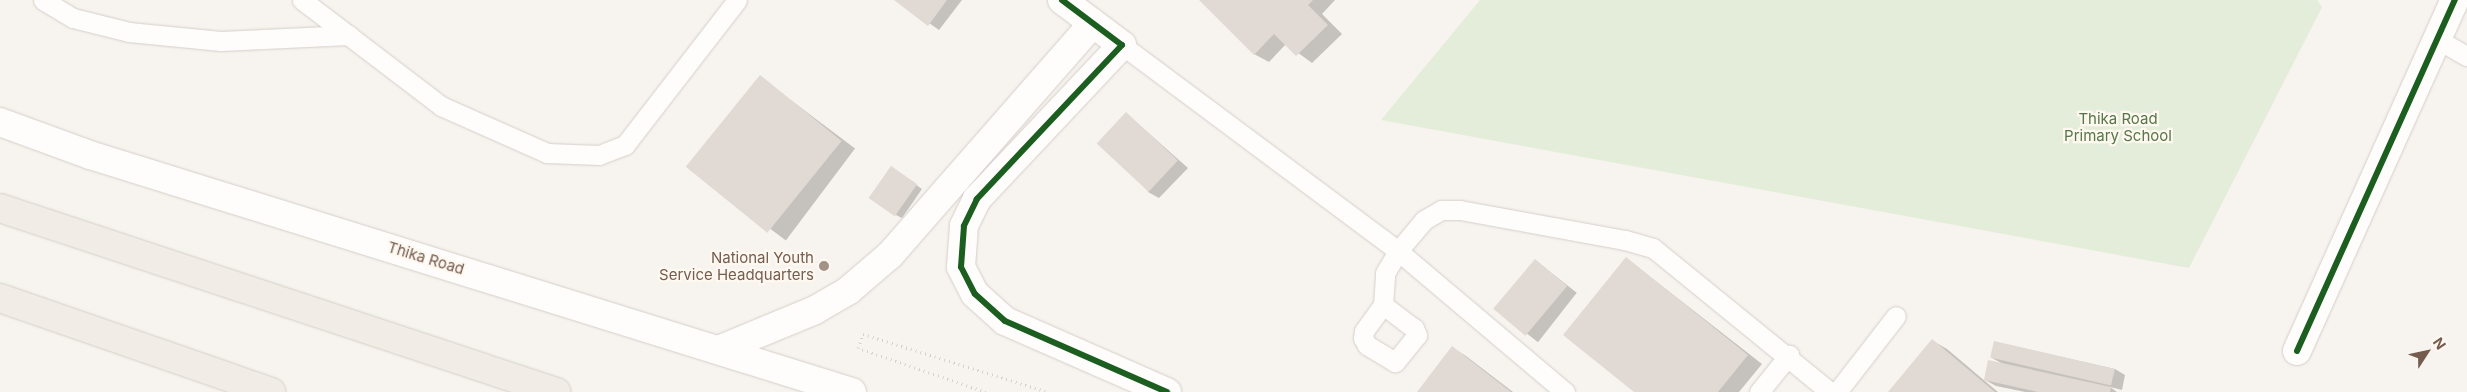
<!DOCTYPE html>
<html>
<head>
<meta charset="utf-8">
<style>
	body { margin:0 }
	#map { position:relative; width:2467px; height:392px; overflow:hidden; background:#f7f3ee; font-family:Inter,sans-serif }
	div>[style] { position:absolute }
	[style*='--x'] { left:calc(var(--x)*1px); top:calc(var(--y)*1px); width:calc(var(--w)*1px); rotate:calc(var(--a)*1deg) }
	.green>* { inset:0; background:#e4edda }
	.shadow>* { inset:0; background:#0003; transform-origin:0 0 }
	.building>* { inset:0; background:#e1d9d3; transform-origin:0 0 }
	.path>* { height:3px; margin-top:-1.5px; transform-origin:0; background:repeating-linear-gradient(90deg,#d7d1cd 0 1px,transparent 0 5px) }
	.roads { filter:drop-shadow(0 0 1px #d4cfc9) drop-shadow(0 0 1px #d4cfc9) }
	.service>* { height:19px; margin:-9.5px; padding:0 9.5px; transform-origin:9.5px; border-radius:9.5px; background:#fefdfc }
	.minor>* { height:28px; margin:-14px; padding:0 14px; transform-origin:14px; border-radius:14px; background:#fefdfc }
	.secondary>* { height:28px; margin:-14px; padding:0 14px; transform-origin:14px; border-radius:14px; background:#fefdfc }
	.trunk>* { height:28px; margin:-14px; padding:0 14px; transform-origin:14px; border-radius:14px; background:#f2ece6 }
	.cycleway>* { height:6px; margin:-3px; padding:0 3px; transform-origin:3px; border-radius:3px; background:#1b5e20 }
	.dots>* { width:14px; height:14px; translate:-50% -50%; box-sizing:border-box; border:2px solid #fef8f0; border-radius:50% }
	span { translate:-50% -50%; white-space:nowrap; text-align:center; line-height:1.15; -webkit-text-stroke:4.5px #fef8f0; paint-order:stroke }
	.park-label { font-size:15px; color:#557848 }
	.poi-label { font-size:15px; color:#745d4f }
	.right { translate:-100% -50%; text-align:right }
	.street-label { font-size:15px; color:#745d4f }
	.north { position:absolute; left:2402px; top:327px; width:50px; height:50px; -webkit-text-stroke:4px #fef8f0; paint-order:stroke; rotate:55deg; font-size:14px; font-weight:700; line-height:20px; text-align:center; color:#745d4f }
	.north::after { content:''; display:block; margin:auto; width:18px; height:22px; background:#745d4f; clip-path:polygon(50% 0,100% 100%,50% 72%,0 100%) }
</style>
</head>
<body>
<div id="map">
	<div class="green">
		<div style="clip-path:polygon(1480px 0,2317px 0,2322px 7px,2189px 268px,1381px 120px)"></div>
	</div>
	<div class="shadow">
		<div style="clip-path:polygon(896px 0,962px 0,939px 30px)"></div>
		<div style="clip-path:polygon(1201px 0,1335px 0,1322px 14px,1342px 34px,1312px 63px,1286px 44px,1269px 62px,1254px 54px)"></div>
		<div style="left:760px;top:77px;width:119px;height:115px;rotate:37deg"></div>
		<div style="clip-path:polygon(1127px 114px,1188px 168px,1159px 198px,1148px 192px)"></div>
		<div style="clip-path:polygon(896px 171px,922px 189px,902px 218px,896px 215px)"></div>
		<div style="clip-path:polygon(1626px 258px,1762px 364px,1739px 392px,1636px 392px)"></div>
		<div style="left:1535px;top:260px;width:53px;height:63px;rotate:38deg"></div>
		<div style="clip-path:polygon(1933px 341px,1947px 349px,1998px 392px,1890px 392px)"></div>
		<div style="clip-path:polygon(1995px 342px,2115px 369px,2125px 375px,2122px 390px,2110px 387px,2117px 392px,2025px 392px,1996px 386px,1985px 380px,2003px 364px,1992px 358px)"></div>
		<div style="clip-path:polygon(1453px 348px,1466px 356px,1513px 392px,1419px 392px)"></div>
	</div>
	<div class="building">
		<div style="clip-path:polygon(894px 0,947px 0,928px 26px)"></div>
		<div style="clip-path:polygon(1199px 0,1313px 0,1308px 5px,1328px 25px,1296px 56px,1274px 34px,1254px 55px)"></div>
		<div style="left:760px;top:75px;width:105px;height:118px;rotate:39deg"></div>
		<div style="left:1126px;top:112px;width:71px;height:43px;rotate:43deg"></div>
		<div style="left:891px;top:166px;width:32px;height:39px;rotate:35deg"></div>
		<div style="clip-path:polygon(1626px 257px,1748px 355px,1718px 392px,1634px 392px,1563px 335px)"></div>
		<div style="left:1535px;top:259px;width:42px;height:65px;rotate:40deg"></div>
		<div style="clip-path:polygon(1932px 339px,1995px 392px,1888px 392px)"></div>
		<div style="left:1994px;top:341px;width:124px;height:17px;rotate:13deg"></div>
		<div style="clip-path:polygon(1452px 346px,1511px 392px,1417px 392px)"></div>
		<div style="clip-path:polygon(1988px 360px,2111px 387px,2110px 392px,2038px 392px,1984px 380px)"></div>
	</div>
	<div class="path">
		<div style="--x:986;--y:392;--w:135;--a:-161"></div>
		<div style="--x:858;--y:348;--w:15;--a:-70"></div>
		<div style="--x:863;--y:334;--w:194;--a:17.4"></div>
	</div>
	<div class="roads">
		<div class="service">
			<div style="--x:43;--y:0;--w:35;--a:31"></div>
			<div style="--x:73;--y:18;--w:58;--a:14"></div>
			<div style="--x:129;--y:32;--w:92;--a:5.6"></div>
			<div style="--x:221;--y:41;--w:128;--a:-2.7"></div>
			<div style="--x:302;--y:0;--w:175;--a:37.3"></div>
			<div style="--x:441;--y:106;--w:116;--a:23.9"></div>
			<div style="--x:547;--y:153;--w:52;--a:2.2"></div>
			<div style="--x:599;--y:155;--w:28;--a:-21"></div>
			<div style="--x:625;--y:145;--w:183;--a:-52.3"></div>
			<div style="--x:2437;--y:39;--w:34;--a:30"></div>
			<div style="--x:1122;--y:45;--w:344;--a:36.7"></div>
			<div style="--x:1398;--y:251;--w:40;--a:-50"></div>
			<div style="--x:1424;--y:220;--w:20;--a:-30"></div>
			<div style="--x:1441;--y:210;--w:19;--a:0"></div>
			<div style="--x:1460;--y:210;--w:168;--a:10.3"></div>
			<div style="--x:1625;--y:240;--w:29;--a:16"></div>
			<div style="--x:1653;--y:248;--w:228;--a:39.1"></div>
			<div style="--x:1383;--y:305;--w:39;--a:37"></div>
			<div style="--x:1414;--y:328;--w:8;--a:67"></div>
			<div style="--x:1417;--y:335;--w:35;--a:129"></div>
			<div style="--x:1395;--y:362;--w:33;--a:-149"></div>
			<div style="--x:1367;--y:345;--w:8;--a:-120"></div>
			<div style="--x:1363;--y:338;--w:7;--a:-82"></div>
			<div style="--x:1364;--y:331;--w:32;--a:-54"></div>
			<div style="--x:1383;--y:305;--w:32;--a:-86"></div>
			<div style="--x:1385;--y:273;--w:26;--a:-59"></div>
			<div style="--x:1398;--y:251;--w:219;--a:40.2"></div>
			<div style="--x:1759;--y:392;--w:48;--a:-51"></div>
			<div style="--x:1837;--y:392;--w:96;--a:-52.2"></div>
		</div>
		<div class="minor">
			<div style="--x:1062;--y:0;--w:75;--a:36.9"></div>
			<div style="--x:1122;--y:45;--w:212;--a:133.3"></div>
			<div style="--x:977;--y:199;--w:30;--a:116"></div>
			<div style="--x:964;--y:226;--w:41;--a:94.2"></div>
			<div style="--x:961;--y:267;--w:30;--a:63"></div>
			<div style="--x:975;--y:294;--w:40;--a:42"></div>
			<div style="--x:1005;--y:321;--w:177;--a:23.7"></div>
			<div style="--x:721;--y:349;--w:102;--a:-22.5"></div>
			<div style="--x:815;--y:310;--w:39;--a:-30"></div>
			<div style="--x:849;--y:290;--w:54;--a:-40.5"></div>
			<div style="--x:890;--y:255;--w:308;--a:-48.8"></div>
			<div style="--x:2297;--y:351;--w:385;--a:-65.8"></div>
		</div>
		<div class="secondary">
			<div style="--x:0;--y:122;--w:96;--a:20.1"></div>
			<div style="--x:90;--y:155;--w:798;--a:17.28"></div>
		</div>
		<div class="trunk">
			<div style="--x:0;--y:208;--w:586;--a:18.31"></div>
			<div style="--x:0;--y:298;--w:287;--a:19.1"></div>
		</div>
	</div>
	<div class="cycleway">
		<div style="--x:1062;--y:0;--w:75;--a:36.9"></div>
		<div style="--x:1122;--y:45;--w:212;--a:133.3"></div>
		<div style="--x:977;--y:199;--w:30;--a:116"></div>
		<div style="--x:964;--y:226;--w:41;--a:94.2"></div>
		<div style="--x:961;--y:267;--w:30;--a:63"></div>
		<div style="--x:975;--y:294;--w:40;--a:42"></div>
		<div style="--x:1005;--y:321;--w:177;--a:23.7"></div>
		<div style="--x:2297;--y:351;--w:385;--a:-65.8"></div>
	</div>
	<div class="dots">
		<div style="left:824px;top:266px;background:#a29287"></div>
	</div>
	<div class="park-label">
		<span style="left:2118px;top:127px">Thika Road<br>Primary School</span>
	</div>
	<div class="poi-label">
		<span class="right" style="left:814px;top:266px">National Youth<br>Service Headquarters</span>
	</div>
	<div class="street-label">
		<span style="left:426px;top:258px;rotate:17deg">Thika Road</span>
	</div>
	<div class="north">N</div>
</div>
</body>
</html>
